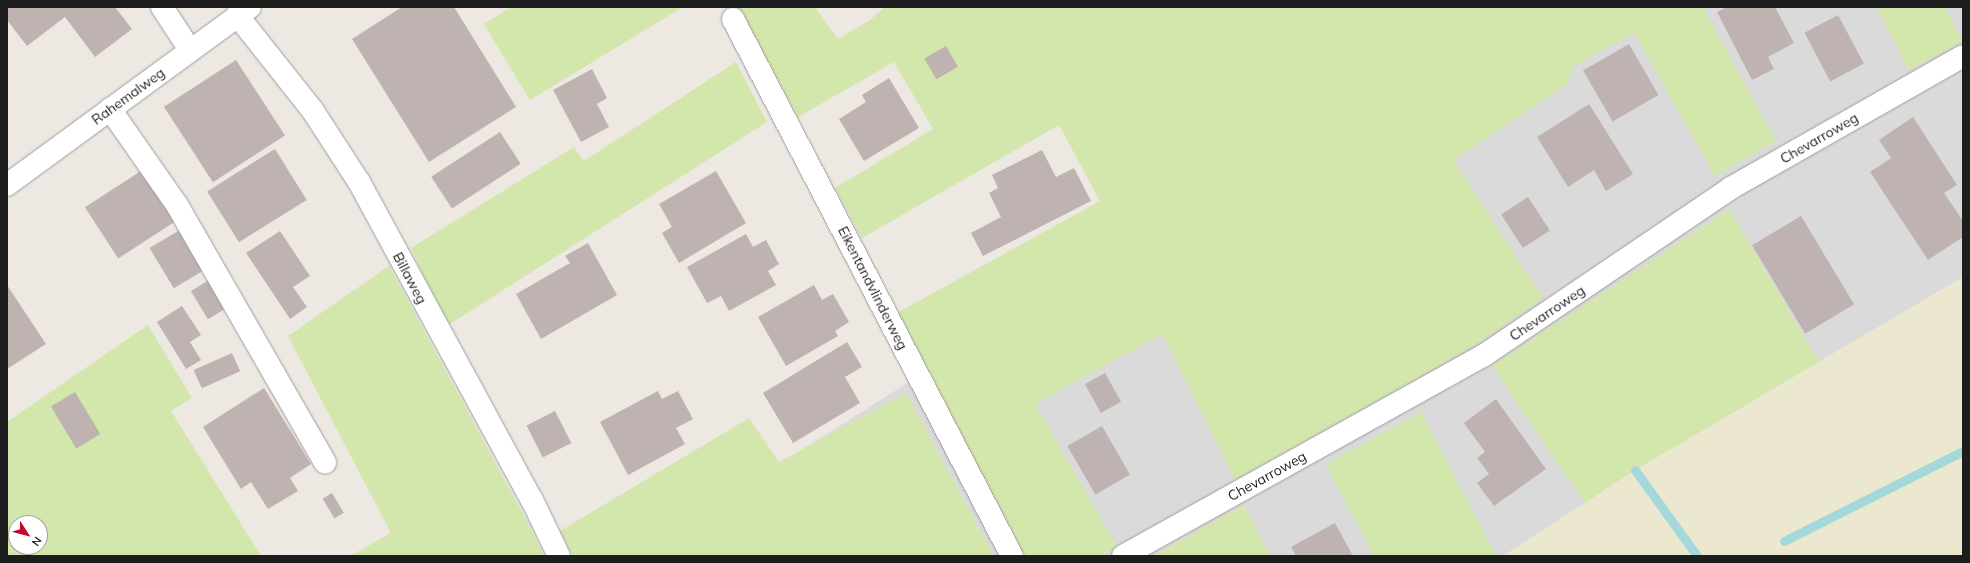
<!DOCTYPE html>
<html>
<head>
<meta charset="utf-8">
<style>
	body { margin:0 }
	#map { position:relative; width:1970px; height:563px; overflow:hidden; background:#eee8e3; font-family:Mulish,sans-serif }
	div>[style] { position:absolute }
	[style*='--x'] { left:calc(var(--x)*1px); top:calc(var(--y)*1px); width:calc(var(--w)*1px); rotate:calc(var(--a)*1deg) }
	.residential>* { inset:0; background:#dbdada }
	.farmland>* { inset:0; background:#ece8cf }
	.grass>* { inset:0; background:#d3e6ab }
	.stream>* { height:9px; margin:-4.5px; padding:0 4.5px; transform-origin:4.5px; border-radius:4.5px; background:#a5d8da }
	.building>* { inset:0; background:#beb3b0; transform-origin:0 0 }
	.roads { filter:drop-shadow(0 0 1px #9e9e9e) drop-shadow(0 0 1px #9e9e9e) }
	.minor>* { height:22px; margin:-11px; padding:0 11px; transform-origin:11px; border-radius:11px; background:#fff }
	.tertiary>* { height:22px; margin:-11px; padding:0 11px; transform-origin:11px; border-radius:11px; background:#fff }
	span { translate:-50% -50%; white-space:nowrap; text-align:center; line-height:1.15; -webkit-text-stroke:3.5px #fff; paint-order:stroke }
	.street-label { font-size:14px; color:#1d1d1d }
	.frame { position:absolute; inset:0; border:8px solid #1d1d1d; pointer-events:none }
	.north { position:absolute; left:8px; top:515px; width:40px; height:40px; box-sizing:border-box; background:#fff; border:1px solid #a5a5a5; border-radius:50%; rotate:126deg; font-size:11px; font-weight:700; line-height:16px; text-align:center; color:#1d1d1d }
	.north::after { content:''; display:block; margin:auto; width:14px; height:18px; background:#c0092c; clip-path:polygon(50% 0,100% 100%,50% 72%,0 100%) }
</style>
</head>
<body>
<div id="map">
	<div class="residential">
		<div style="clip-path:polygon(1502px 7px,1963px 7px,1963px 556px,634px 556px)"></div>
	</div>
	<div class="farmland">
		<div style="clip-path:polygon(1963px 277px,1963px 556px,1503px 556px,1635px 470px)"></div>
	</div>
	<div class="grass">
		<div style="clip-path:polygon(511px 7px,683px 7px,530px 100px,484px 24px)"></div>
		<div style="clip-path:polygon(738px 7px,815px 7px,838px 39px,870px 20px,885px 7px,1703px 7px,1776px 141px,1715px 176px,1634px 33px,1572px 67px,1569px 83px,1453px 160px,1543px 298px,1472px 347px,1235px 480px,1162px 334px,1035px 404px,1117px 546px,1100px 556px,1023px 556px,897px 313px,1100px 201px,1059px 125px,862px 238px,835px 188px,933px 129px,894px 62px,798px 117px)"></div>
		<div style="clip-path:polygon(1876px 7px,1944px 7px,1963px 41px,1909px 70px)"></div>
		<div style="clip-path:polygon(736px 62px,767px 122px,447px 326px,411px 248px,574px 147px,584px 161px)"></div>
		<div style="clip-path:polygon(1729px 209px,1819px 362px,1635px 470px,1585px 503px,1492px 366px)"></div>
		<div style="clip-path:polygon(389px 266px,530px 527px,544px 556px,350px 556px,391px 533px,288px 336px)"></div>
		<div style="clip-path:polygon(evenodd,148px 325px,192px 398px,171px 411px,261px 556px,7px 556px,7px 422px,148px 325px,16px 523px,40px 523px,40px 547px,16px 547px,16px 523px)"></div>
		<div style="clip-path:polygon(906px 393px,994px 556px,573px 556px,560px 531px,749px 418px,779px 462px)"></div>
		<div style="clip-path:polygon(1421px 412px,1496px 556px,1374px 556px,1326px 464px)"></div>
		<div style="clip-path:polygon(1244px 505px,1270px 556px,1153px 556px)"></div>
	</div>
	<div class="stream">
		<div style="--x:1635;--y:470;--w:106;--a:54.2"></div>
		<div style="--x:1784;--y:541;--w:200;--a:-26.7"></div>
	</div>
	<div class="building">
		<div style="clip-path:polygon(7px 7px,115px 7px,132px 29px,95px 57px,65px 17px,27px 46px,7px 20px)"></div>
		<div style="clip-path:polygon(402px 7px,454px 7px,516px 107px,429px 162px,352px 39px)"></div>
		<div style="clip-path:polygon(1727px 7px,1775px 7px,1794px 43px,1768px 57px,1774px 69px,1752px 80px,1717px 12px)"></div>
		<div style="left:1838px;top:15px;width:55px;height:38px;rotate:62deg"></div>
		<div style="left:1629px;top:44px;width:59px;height:53px;rotate:60deg"></div>
		<div style="left:946px;top:46px;width:24px;height:25px;rotate:60deg"></div>
		<div style="left:236px;top:60px;width:90px;height:86px;rotate:57deg"></div>
		<div style="clip-path:polygon(592px 69px,607px 98px,597px 104px,609px 127px,581px 142px,553px 90px)"></div>
		<div style="clip-path:polygon(889px 78px,919px 128px,864px 161px,839px 119px,866px 102px,862px 95px)"></div>
		<div style="clip-path:polygon(1589px 104px,1633px 174px,1606px 191px,1594px 170px,1568px 187px,1537px 137px)"></div>
		<div style="clip-path:polygon(1913px 117px,1957px 185px,1944px 193px,1963px 221px,1963px 237px,1928px 260px,1870px 172px,1891px 158px,1879px 140px)"></div>
		<div style="left:500px;top:132px;width:38px;height:82px;rotate:57deg"></div>
		<div style="left:275px;top:149px;width:60px;height:80px;rotate:58deg"></div>
		<div style="clip-path:polygon(1042px 150px,1056px 177px,1074px 168px,1091px 201px,983px 256px,971px 233px,1001px 217px,989px 193px,998px 188px,992px 175px)"></div>
		<div style="left:147px;top:167px;width:61px;height:74px;rotate:57deg"></div>
		<div style="clip-path:polygon(716px 171px,746px 223px,679px 263px,662px 233px,672px 227px,659px 204px)"></div>
		<div style="left:1528px;top:197px;width:40px;height:32px;rotate:57deg"></div>
		<div style="left:1801px;top:216px;width:103px;height:57px;rotate:59deg"></div>
		<div style="left:183px;top:228px;width:47px;height:39px;rotate:59deg"></div>
		<div style="clip-path:polygon(280px 231px,310px 276px,293px 287px,307px 307px,290px 319px,246px 253px)"></div>
		<div style="clip-path:polygon(746px 234px,753px 247px,766px 240px,779px 264px,768px 271px,776px 285px,729px 311px,721px 296px,707px 303px,687px 267px)"></div>
		<div style="clip-path:polygon(588px 243px,617px 295px,541px 339px,516px 294px,570px 263px,565px 256px)"></div>
		<div style="left:214px;top:277px;width:33px;height:27px;rotate:59deg"></div>
		<div style="clip-path:polygon(7px 285px,46px 344px,7px 369px)"></div>
		<div style="clip-path:polygon(814px 285px,822px 300px,833px 294px,849px 322px,835px 331px,838px 336px,786px 366px,758px 317px)"></div>
		<div style="clip-path:polygon(182px 306px,201px 335px,190px 342px,201px 360px,186px 369px,157px 322px)"></div>
		<div style="clip-path:polygon(847px 342px,862px 367px,845px 377px,860px 403px,793px 443px,763px 393px)"></div>
		<div style="left:232px;top:353px;width:20px;height:42px;rotate:66deg"></div>
		<div style="left:1105px;top:373px;width:33px;height:23px;rotate:61deg"></div>
		<div style="clip-path:polygon(264px 388px,311px 464px,290px 478px,298px 491px,268px 509px,251px 482px,241px 489px,203px 427px)"></div>
		<div style="clip-path:polygon(658px 391px,662px 399px,678px 391px,693px 419px,676px 428px,685px 444px,628px 475px,600px 422px)"></div>
		<div style="left:75px;top:392px;width:49px;height:28px;rotate:59deg"></div>
		<div style="clip-path:polygon(1496px 399px,1546px 469px,1494px 506px,1477px 483px,1489px 474px,1477px 458px,1485px 452px,1464px 423px)"></div>
		<div style="left:555px;top:411px;width:36px;height:32px;rotate:63deg"></div>
		<div style="left:1102px;top:426px;width:56px;height:40px;rotate:60deg"></div>
		<div style="left:332px;top:493px;width:23px;height:11px;rotate:59deg"></div>
		<div style="clip-path:polygon(1335px 523px,1353px 556px,1296px 556px,1291px 547px)"></div>
	</div>
	<div class="roads">
		<div class="minor">
			<div style="--x:162;--y:7;--w:51;--a:56.9"></div>
			<div style="--x:237;--y:15;--w:122;--a:51.6"></div>
			<div style="--x:313;--y:111;--w:85;--a:57.1"></div>
			<div style="--x:359;--y:182;--w:362;--a:61.5"></div>
			<div style="--x:532;--y:500;--w:62;--a:64.3"></div>
			<div style="--x:733;--y:19;--w:605;--a:62.55"></div>
			<div style="--x:110;--y:109;--w:117;--a:55.1"></div>
			<div style="--x:177;--y:205;--w:297;--a:60.1"></div>
			<div style="--x:1123;--y:556;--w:412;--a:-29.1"></div>
			<div style="--x:1483;--y:356;--w:300;--a:-34.1"></div>
			<div style="--x:1731;--y:188;--w:267;--a:-29.6"></div>
		</div>
		<div class="tertiary">
			<div style="--x:7;--y:185;--w:301;--a:-36.2"></div>
		</div>
	</div>
	<div class="street-label">
		<span style="left:128px;top:96px;rotate:-36deg">Rahemalweg</span>
		<span style="left:1819px;top:138px;rotate:-30deg">Chevarroweg</span>
		<span style="left:410px;top:278px;rotate:62deg">Billaweg</span>
		<span style="left:873px;top:288px;rotate:63deg">Eikentandvlinderweg</span>
		<span style="left:1547px;top:313px;rotate:-34deg">Chevarroweg</span>
		<span style="left:1267px;top:476px;rotate:-29deg">Chevarroweg</span>
	</div>
	<div class="frame"></div>
	<div class="north">N</div>
</div>
</body>
</html>
